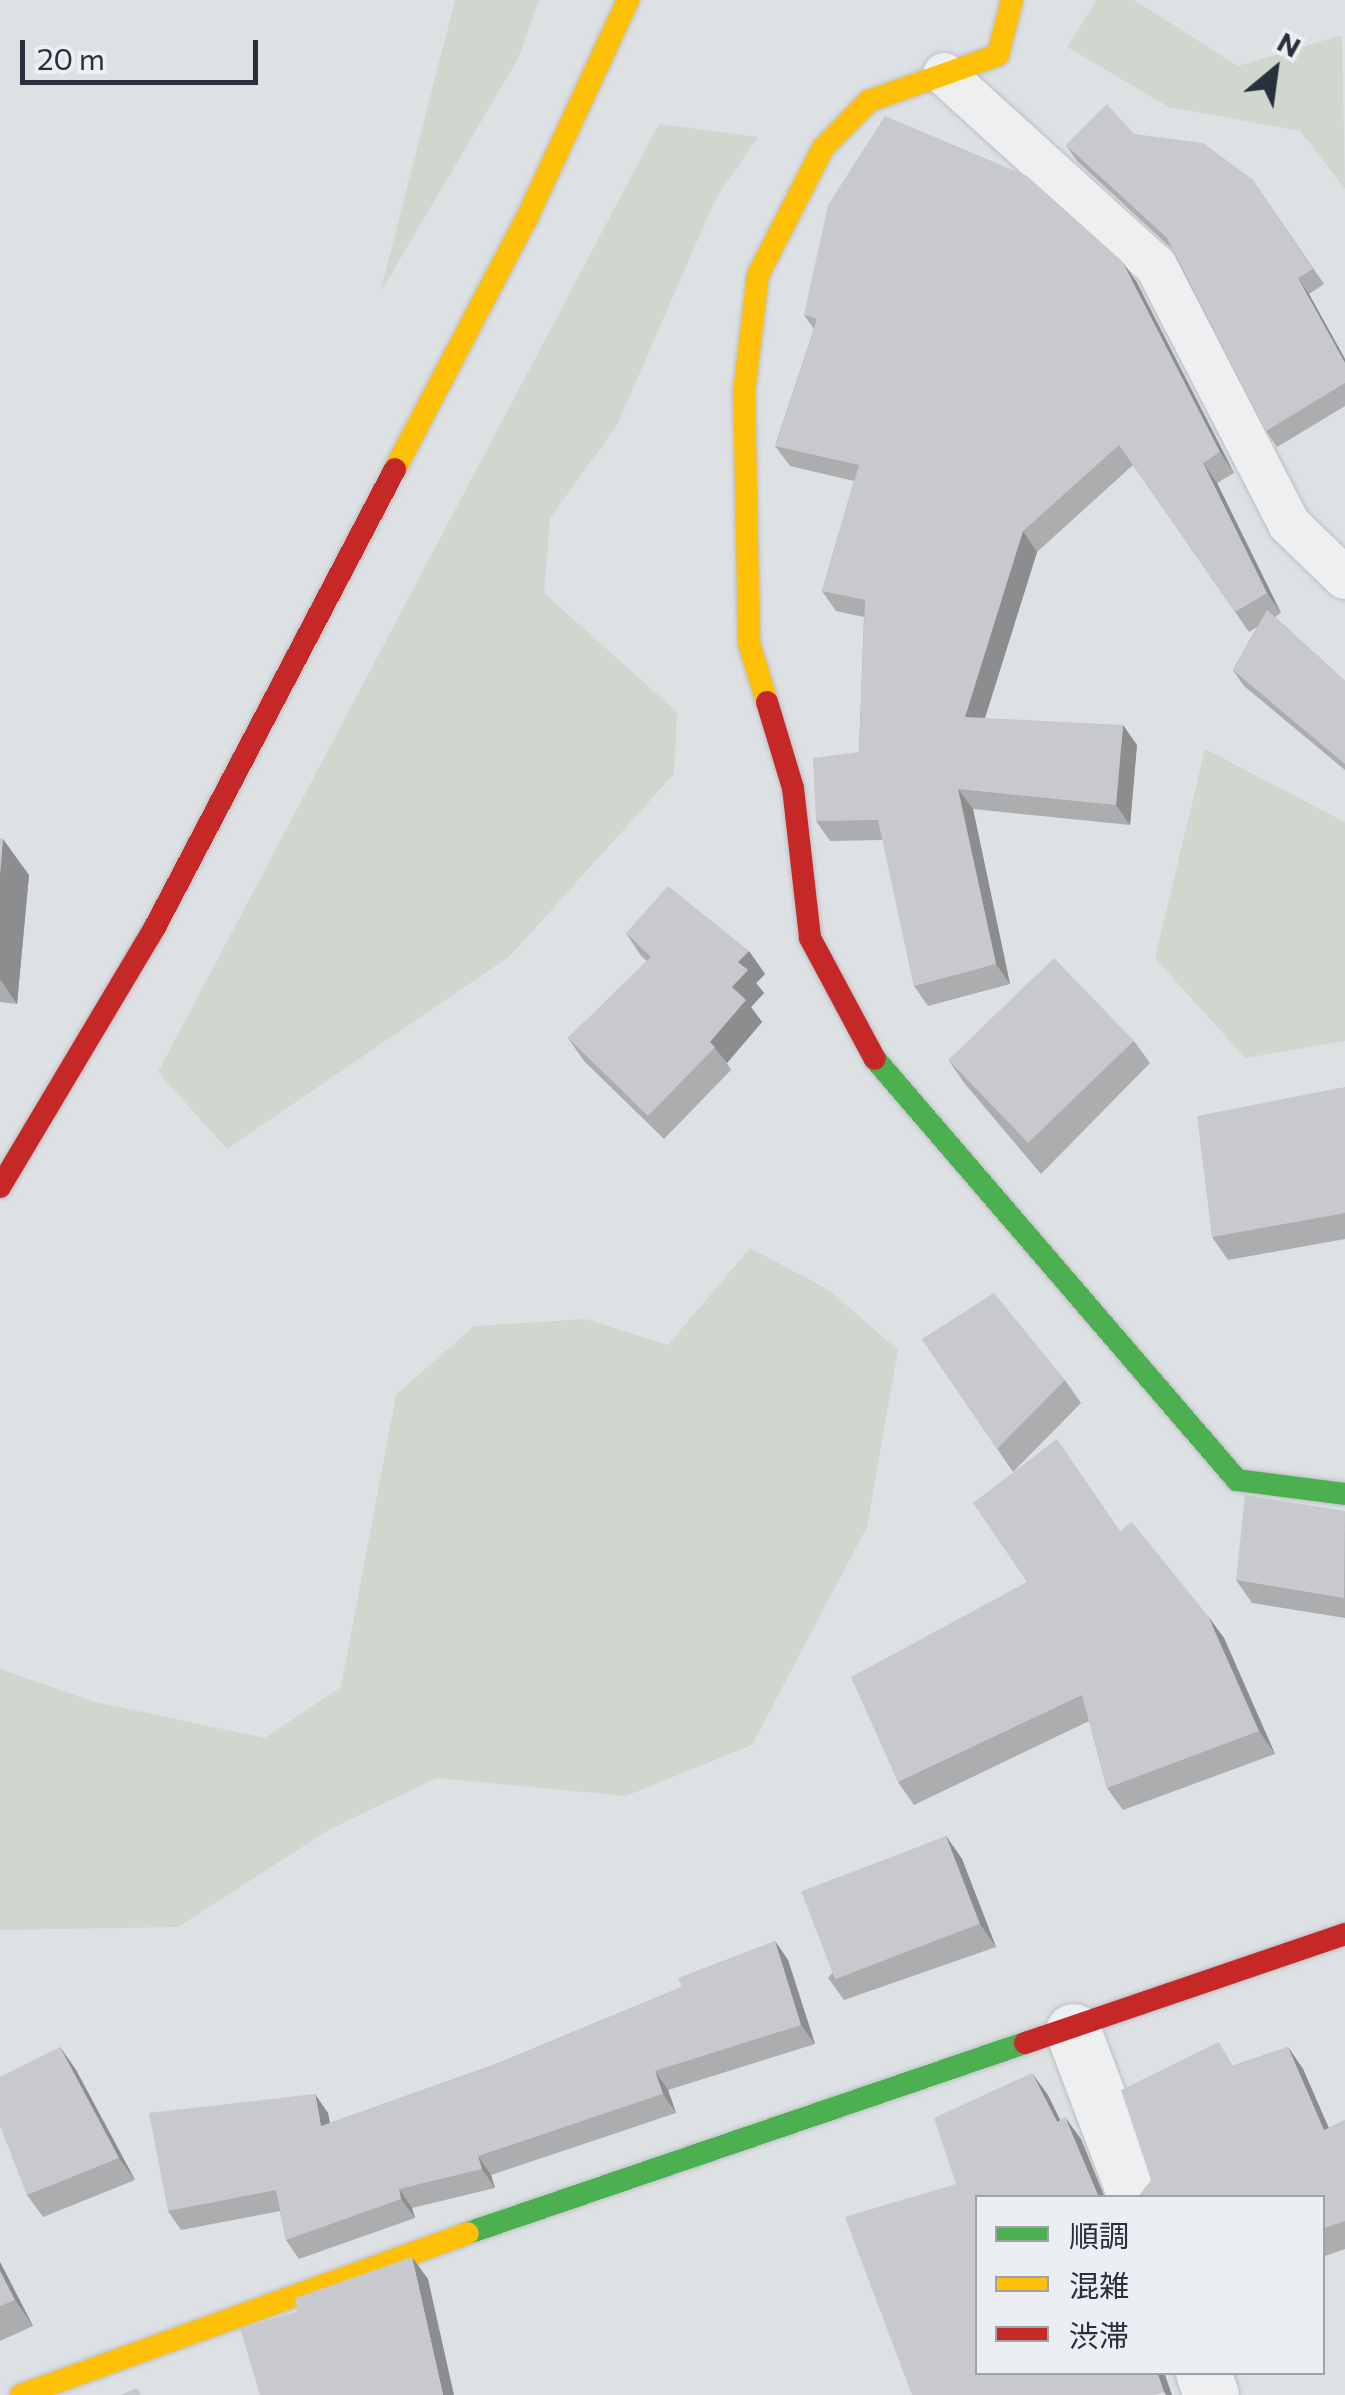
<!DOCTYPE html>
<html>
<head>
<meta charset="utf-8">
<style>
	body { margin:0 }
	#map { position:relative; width:1345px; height:2395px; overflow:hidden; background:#dee1e4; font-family:Commissioner,"Noto Sans JP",sans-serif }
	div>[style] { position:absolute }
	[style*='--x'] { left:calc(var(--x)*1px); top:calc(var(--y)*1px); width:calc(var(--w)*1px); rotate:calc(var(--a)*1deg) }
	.green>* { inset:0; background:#cfd7cf }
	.roads { filter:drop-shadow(0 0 2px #bcbfc2) drop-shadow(0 0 2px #bcbfc2) }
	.lane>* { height:42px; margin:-21px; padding:0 21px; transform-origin:21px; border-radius:21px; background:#eeeff0 }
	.street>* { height:55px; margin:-27.5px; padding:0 27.5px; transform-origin:27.5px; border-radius:27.5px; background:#eeeff0 }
	.fast>* { height:22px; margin:-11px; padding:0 11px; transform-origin:11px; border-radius:11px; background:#4caf50 }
	.slow>* { height:22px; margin:-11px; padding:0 11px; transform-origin:11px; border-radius:11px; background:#ffc107 }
	.jam>* { height:22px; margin:-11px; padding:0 11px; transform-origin:11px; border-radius:11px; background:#c62828 }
	.wall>* { inset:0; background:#abadaf }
	.shaded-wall>* { inset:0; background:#8b8d8f }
	.building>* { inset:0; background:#c7c9cc; transform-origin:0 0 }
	span { translate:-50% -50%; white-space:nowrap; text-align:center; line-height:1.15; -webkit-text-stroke:8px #ebeff4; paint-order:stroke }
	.legend { position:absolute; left:975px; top:2195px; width:350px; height:180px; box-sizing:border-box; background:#ebeff4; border:2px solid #9da3aa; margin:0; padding:12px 18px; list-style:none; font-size:30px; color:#27303b }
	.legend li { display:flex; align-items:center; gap:20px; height:50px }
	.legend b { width:50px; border:2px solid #9da3aa }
	.north { position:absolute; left:1225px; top:20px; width:100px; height:100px; -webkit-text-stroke:8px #ebeff4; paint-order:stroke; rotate:29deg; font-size:28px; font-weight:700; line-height:40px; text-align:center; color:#27303b }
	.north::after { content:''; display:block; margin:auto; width:35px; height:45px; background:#27303b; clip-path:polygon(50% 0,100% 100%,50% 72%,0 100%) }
	.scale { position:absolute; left:20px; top:40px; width:238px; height:45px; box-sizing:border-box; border:5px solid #27303b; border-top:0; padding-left:12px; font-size:30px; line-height:35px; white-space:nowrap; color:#27303b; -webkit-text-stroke:8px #ebeff4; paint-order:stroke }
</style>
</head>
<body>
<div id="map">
	<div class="green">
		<div style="clip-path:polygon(455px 0,539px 0,518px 59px,380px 293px)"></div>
		<div style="clip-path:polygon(1097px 0,1134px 0,1238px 66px,1342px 35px,1345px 189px,1300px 131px,1169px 107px,1067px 47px)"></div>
		<div style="clip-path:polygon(659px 124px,758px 137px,716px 198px,617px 425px,550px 518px,544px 593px,677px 712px,674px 774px,510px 956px,227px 1149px,158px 1072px)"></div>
		<div style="clip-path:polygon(1205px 749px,1345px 822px,1345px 1041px,1245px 1058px,1155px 958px)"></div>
		<div style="clip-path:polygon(750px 1248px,829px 1290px,898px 1350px,867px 1527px,752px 1745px,626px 1796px,437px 1778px,330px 1829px,178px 1927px,0 1930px,0 1669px,95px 1702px,265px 1738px,341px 1687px,396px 1395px,474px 1326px,586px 1319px,668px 1345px)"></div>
	</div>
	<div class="roads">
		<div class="lane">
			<div style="--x:944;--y:74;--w:286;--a:42.2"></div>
			<div style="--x:1156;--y:266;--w:290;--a:62.7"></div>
			<div style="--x:1289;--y:524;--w:78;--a:44"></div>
		</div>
		<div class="street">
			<div style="--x:1073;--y:2031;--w:178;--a:69.3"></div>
			<div style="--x:1203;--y:2372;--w:24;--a:71"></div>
		</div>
		<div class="fast">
			<div style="--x:875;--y:1059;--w:555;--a:49.31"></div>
			<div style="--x:1237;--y:1480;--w:109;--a:7.4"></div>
			<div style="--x:468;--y:2233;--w:589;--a:-18.84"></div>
		</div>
		<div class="slow">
			<div style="--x:395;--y:469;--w:281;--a:-62.3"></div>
			<div style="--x:526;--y:220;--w:242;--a:-65.1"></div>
			<div style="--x:767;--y:702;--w:62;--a:-107"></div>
			<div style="--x:749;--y:643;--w:251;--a:-91.1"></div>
			<div style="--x:744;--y:392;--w:118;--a:-83.2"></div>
			<div style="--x:758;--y:275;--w:143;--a:-62.9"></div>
			<div style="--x:823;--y:148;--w:66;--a:-45.6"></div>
			<div style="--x:869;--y:101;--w:137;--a:-19.6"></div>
			<div style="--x:998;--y:55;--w:57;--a:-75.7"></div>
			<div style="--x:21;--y:2395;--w:475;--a:-19.9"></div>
		</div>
		<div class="jam">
			<div style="--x:767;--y:702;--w:90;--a:73.2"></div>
			<div style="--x:793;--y:788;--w:151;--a:83.5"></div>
			<div style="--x:810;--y:938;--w:137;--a:61.8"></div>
			<div style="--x:0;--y:1187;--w:303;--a:-59.2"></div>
			<div style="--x:155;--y:927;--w:517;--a:-62.34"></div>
			<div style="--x:1025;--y:2043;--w:338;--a:-18.8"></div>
		</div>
	</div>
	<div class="wall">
		<div style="clip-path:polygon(1134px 134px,1252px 179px,1324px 284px,1309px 294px,1345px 359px,1345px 406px,1277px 447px,1266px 431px,1172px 249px,1077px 161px,1066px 145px)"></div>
		<div style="clip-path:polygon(1136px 281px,1234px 473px,1217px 483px,1281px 613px,1275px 617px,1345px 681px,1345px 770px,1244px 686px,1233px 670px,1257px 627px,1249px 632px,1133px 465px,1037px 552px,985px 718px,1137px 745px,1130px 825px,973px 809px,1010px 984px,928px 1006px,914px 986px,883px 840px,830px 841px,816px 821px,859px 752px,864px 617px,836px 611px,822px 591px,854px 481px,790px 466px,775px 446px,814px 329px,804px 315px)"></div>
		<div style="clip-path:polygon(0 838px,29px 875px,17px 1004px,0 1002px)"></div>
		<div style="clip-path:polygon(626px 933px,749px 951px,765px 974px,756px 983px,764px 993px,751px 1007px,762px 1022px,727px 1063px,731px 1070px,664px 1139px,584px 1061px,568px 1038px,647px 961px,641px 956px)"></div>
		<div style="clip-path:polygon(1134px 1041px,1150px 1063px,1041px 1174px,965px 1084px,949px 1061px)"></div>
		<div style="clip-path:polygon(1345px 1087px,1345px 1239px,1228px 1260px,1212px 1237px)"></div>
		<div style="clip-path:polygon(922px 1339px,1065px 1380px,1081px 1403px,1013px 1472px)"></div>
		<div style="clip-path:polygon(1345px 1511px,1345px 1618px,1252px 1603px,1236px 1580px)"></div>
		<div style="clip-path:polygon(1121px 1531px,1224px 1638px,1275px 1754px,1123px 1810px,1107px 1788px,1089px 1721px,914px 1805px,898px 1782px)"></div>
		<div style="clip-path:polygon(946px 1836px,962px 1859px,996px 1947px,844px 2000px,828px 1978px)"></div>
		<div style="clip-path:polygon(775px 1941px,788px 1960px,815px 2044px,668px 2090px,676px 2113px,491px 2175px,495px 2188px,412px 2208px,415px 2218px,299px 2259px,286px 2240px,280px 2211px,181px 2230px,168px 2211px,328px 2113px,330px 2123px,496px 2064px,682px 1987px)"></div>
		<div style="clip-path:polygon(60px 2047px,76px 2070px,135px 2180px,43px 2217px,27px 2195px)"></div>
		<div style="clip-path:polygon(1288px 2047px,1303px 2069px,1329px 2128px,1345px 2120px,1345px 2249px,1322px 2257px,1322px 2198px,1151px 2180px,1235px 2065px)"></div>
		<div style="clip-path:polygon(0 2262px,33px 2326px,0 2341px)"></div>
	</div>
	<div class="shaded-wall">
		<div style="clip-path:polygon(1122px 261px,1136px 281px,1234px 473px,1220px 452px)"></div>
		<div style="clip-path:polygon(1298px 278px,1309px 294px,1345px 359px,1345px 363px)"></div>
		<div style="clip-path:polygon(1203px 463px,1217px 483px,1281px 613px,1267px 593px)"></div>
		<div style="clip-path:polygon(1023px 531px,1037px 552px,979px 737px,965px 717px)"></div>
		<div style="clip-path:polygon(1123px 725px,1137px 745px,1130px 825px,1116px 805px)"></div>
		<div style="clip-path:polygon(958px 789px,973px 809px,1010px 984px,996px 964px)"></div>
		<div style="clip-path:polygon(3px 839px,29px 875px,17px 1004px,0 979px,0 875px)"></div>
		<div style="clip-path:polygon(749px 951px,765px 974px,756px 983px,764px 993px,751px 1007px,762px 1022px,727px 1063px,710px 1042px,732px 987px,738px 962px)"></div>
		<div style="clip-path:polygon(1208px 1616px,1224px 1638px,1275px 1754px,1259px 1731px)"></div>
		<div style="clip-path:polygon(946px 1836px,962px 1859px,996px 1947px,980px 1924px)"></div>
		<div style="clip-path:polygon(775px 1941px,788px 1960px,815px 2044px,801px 2025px)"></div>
		<div style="clip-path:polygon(60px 2047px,76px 2070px,135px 2180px,119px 2158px)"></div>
		<div style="clip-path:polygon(1288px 2047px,1303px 2069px,1339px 2152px,1324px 2130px)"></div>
		<div style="clip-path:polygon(655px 2071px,668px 2090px,676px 2113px,663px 2094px)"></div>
		<div style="clip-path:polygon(1032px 2073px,1048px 2095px,1072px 2144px,1057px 2122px)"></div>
		<div style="clip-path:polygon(315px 2094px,328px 2113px,334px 2145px,321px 2126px)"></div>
		<div style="clip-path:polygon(1065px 2117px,1081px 2139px,1105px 2198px,1099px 2198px)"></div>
		<div style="clip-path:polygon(478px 2156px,491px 2175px,495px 2188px,482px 2169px)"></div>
		<div style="clip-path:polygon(399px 2189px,412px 2208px,415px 2218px,401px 2199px)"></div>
		<div style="clip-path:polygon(412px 2257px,428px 2279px,454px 2395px,443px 2395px)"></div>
		<div style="clip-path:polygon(0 2262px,33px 2326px,15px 2300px,0 2271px)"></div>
		<div style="clip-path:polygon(1157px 2372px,1164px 2372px,1172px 2395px,1166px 2395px,1164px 2392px)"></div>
	</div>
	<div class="building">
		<div style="clip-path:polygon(1107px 104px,1134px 134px,1203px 143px,1252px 179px,1313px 269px,1298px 278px,1345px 363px,1345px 383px,1266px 431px,1167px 238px,1066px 145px)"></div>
		<div style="clip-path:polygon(885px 116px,1027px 176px,1122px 261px,1220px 452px,1203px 463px,1267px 593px,1235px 612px,1119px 445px,1023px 531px,965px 717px,1123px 725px,1116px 805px,958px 789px,996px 964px,914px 986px,878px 820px,816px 821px,813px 758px,859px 752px,865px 600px,822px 591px,859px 465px,775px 446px,817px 319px,804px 315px,828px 205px)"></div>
		<div style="clip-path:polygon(1267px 610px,1345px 681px,1345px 764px,1233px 670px)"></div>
		<div style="clip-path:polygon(0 838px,3px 839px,0 875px)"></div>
		<div style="clip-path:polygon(668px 886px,749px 951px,738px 962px,748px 970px,732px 987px,746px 1000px,710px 1042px,715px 1047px,648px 1116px,568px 1038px,651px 957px,626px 933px)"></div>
		<div style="left:1054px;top:958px;width:115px;height:147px;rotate:46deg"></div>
		<div style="clip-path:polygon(1345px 1087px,1345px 1213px,1212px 1237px,1197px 1116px)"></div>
		<div style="clip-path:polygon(994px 1293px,1065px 1380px,997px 1449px,922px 1339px)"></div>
		<div style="clip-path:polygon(1057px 1439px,1120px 1531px,1132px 1522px,1208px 1616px,1259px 1731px,1107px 1788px,1082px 1695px,898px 1782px,851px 1677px,1027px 1582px,973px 1503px)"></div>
		<div style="clip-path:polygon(1245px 1495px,1345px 1511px,1344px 1598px,1236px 1580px)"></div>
		<div style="left:946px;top:1836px;width:94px;height:155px;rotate:69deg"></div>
		<div style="clip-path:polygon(775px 1941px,801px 2025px,655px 2071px,663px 2094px,478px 2156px,482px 2169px,399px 2189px,401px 2199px,286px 2240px,276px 2190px,168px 2211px,149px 2113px,315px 2094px,321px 2126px,496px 2064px,682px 1987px,678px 1978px)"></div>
		<div style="clip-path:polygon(1219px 2042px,1233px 2066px,1288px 2047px,1324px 2130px,1345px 2120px,1345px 2221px,1322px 2229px,1322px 2198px,1137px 2198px,1151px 2180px,1121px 2090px)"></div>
		<div style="clip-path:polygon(60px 2047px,119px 2158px,27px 2195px,0 2126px,0 2077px)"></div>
		<div style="clip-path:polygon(1032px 2073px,1057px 2122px,1065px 2117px,1099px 2198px,978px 2198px,978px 2372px,1157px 2372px,1164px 2392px,1155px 2395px,912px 2395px,845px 2217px,956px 2184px,934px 2118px)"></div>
		<div style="clip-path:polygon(412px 2257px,443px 2395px,260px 2395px,240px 2328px,297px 2312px,295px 2298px)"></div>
		<div style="clip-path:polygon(0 2271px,15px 2300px,0 2306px)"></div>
		<div style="clip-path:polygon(137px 2388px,141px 2395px,121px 2395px)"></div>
	</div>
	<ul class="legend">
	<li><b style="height:12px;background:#4caf50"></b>順調</li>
	<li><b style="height:12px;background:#ffc107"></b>混雑</li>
	<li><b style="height:12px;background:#c62828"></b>渋滞</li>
	</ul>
	<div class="north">N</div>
	<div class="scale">20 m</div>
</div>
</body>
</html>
